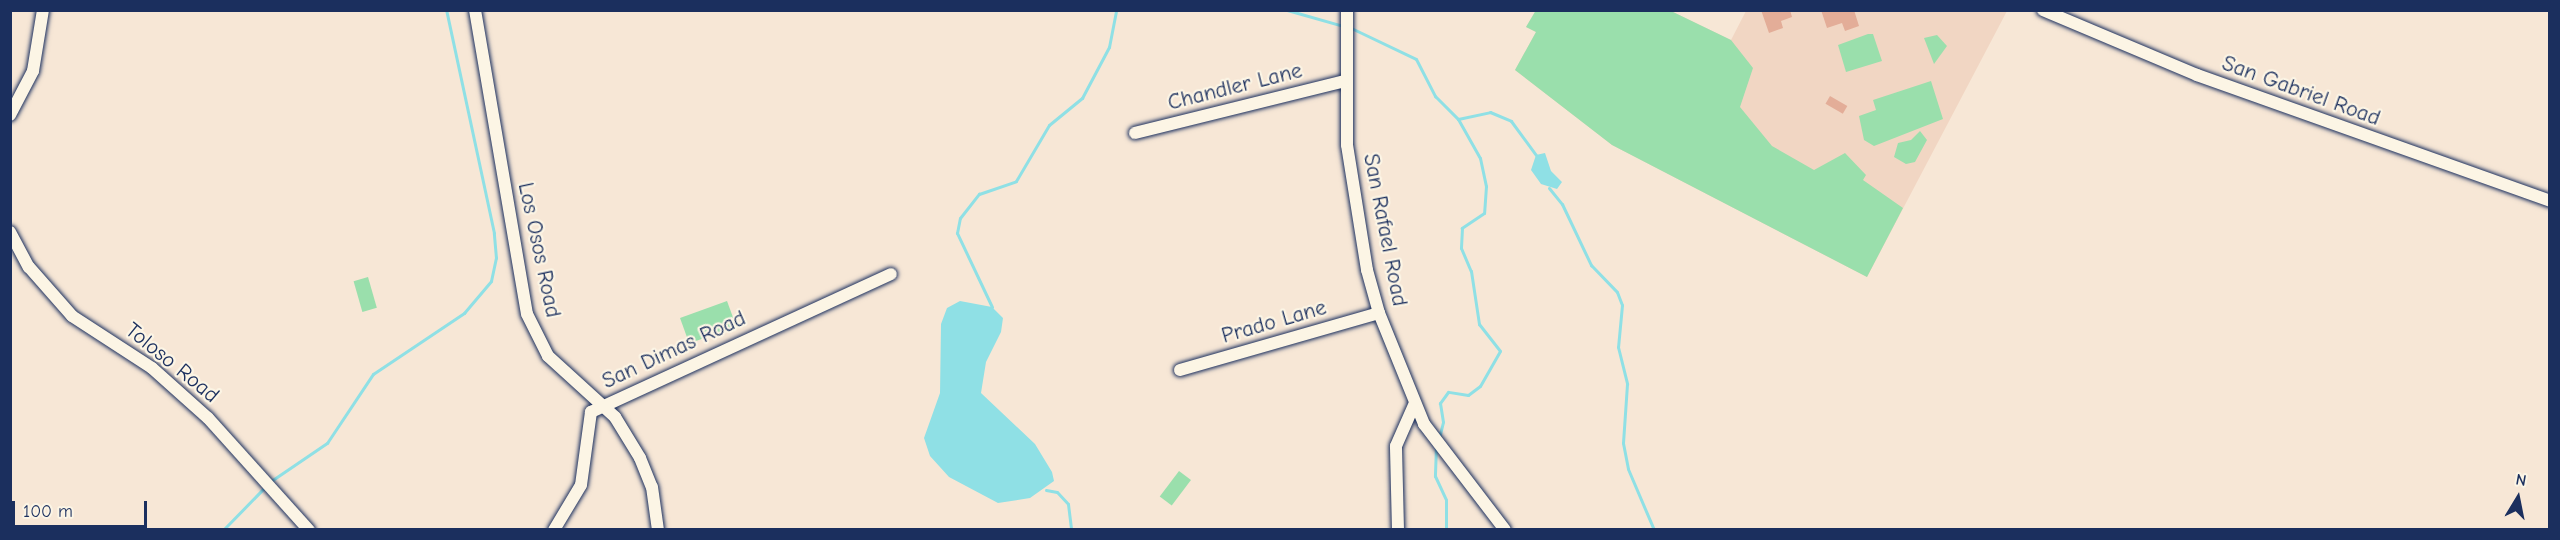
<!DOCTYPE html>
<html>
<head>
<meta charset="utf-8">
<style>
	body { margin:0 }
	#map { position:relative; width:2560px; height:540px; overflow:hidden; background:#f7e7d6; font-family:"Comic Neue",sans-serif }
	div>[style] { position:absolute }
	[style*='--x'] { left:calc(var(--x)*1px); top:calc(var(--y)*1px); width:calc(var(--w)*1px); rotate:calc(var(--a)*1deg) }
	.built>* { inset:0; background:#f1d6c3 }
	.green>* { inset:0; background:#9adfac; transform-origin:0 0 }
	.water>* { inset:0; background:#8fe0e5 }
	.stream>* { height:3px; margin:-1.5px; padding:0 1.5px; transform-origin:1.5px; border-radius:1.5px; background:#8fe0e5 }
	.building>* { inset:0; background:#e3ad98; transform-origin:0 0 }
	.roads { filter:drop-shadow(0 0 2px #1b2f5e) drop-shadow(0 0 2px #1b2f5e) }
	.minor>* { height:12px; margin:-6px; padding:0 6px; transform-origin:6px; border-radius:6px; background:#fcf5e5 }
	span { translate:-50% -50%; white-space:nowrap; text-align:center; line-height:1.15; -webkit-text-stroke:4.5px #fcf5e5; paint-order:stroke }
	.street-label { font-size:22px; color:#1b2f5e }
	.frame { position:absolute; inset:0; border:12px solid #1b2f5e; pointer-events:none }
	.north { position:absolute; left:2488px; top:468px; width:60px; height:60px; -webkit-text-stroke:4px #fcf5e5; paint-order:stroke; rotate:10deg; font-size:16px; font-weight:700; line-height:24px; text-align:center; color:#1b2f5e }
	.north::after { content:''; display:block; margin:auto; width:21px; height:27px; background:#1b2f5e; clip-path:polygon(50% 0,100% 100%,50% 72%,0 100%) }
	.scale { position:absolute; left:12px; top:501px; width:135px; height:27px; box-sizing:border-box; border:3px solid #1b2f5e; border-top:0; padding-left:8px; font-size:18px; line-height:21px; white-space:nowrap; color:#1b2f5e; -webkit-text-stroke:4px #fcf5e5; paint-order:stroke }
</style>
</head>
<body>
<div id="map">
	<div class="built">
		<div style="clip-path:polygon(1536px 11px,1671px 11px,1731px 40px,1746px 11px,2007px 11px,1867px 277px,1612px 145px,1515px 70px,1536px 32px,1526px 27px)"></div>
	</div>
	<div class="green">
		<div style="clip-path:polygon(1536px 10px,1671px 11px,1731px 40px,1753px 68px,1740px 107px,1772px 146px,1814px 170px,1845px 153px,1866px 175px,1863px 180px,1903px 208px,1867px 277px,1612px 145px,1515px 70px,1536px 32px,1526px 27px)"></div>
		<div style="clip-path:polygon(1868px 34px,1873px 34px,1882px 61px,1846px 72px,1838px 45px)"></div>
		<div style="clip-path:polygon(1937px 35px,1947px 46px,1934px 64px,1924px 38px)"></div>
		<div style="clip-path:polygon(1931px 81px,1943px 119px,1874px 146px,1864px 140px,1859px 116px,1876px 110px,1873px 100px)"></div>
		<div style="clip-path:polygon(1920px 131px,1927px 140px,1915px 162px,1906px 164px,1894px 157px,1898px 143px,1911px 140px)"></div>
		<div style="left:368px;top:277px;width:32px;height:15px;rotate:74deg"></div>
		<div style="left:727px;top:301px;width:27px;height:50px;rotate:70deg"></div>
		<div style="left:1179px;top:471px;width:15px;height:32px;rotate:37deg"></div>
	</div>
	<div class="water">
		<div style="clip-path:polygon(1545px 153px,1551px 171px,1562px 182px,1557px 189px,1541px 184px,1531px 170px,1536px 155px)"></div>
		<div style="clip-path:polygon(960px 301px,992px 307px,1003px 318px,1001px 332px,986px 362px,981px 393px,1035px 444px,1052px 472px,1054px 481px,1030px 498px,998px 503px,949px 477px,930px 456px,924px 438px,940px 393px,941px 324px,947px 308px)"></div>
	</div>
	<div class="stream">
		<div style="--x:1287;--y:10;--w:58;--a:15.9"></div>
		<div style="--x:1349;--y:27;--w:74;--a:25.5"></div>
		<div style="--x:1416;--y:59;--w:42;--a:62.8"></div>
		<div style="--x:1435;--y:96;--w:33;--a:45"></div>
		<div style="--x:1458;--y:119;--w:45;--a:60.6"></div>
		<div style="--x:1480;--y:158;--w:29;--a:78"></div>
		<div style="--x:1486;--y:186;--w:27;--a:94"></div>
		<div style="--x:1484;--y:213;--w:27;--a:146"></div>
		<div style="--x:1462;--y:228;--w:20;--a:93"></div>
		<div style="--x:1461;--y:248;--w:25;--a:67"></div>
		<div style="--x:1471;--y:271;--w:54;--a:81.4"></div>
		<div style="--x:1479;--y:324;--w:34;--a:52"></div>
		<div style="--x:1500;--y:351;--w:40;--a:119.7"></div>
		<div style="--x:1480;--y:386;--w:15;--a:143"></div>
		<div style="--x:1468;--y:395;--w:20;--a:-171"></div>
		<div style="--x:1448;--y:392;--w:14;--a:126"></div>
		<div style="--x:1440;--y:403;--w:19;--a:81"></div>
		<div style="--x:1443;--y:422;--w:16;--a:104"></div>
		<div style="--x:1458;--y:119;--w:33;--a:-12"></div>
		<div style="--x:1490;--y:112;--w:23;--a:23"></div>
		<div style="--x:1511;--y:121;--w:42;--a:53.7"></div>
		<div style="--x:1549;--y:188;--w:21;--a:51"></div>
		<div style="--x:1562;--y:204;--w:68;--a:64.6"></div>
		<div style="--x:1591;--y:265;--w:37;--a:46"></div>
		<div style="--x:1617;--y:292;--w:14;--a:69"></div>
		<div style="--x:1622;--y:305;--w:42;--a:95.4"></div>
		<div style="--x:1618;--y:347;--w:38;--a:76"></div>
		<div style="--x:1627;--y:384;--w:59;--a:93.9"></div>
		<div style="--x:1623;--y:443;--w:26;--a:79"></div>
		<div style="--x:1628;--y:469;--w:66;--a:66.9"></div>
		<div style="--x:992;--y:307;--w:82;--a:-115.3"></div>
		<div style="--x:957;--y:233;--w:15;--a:-79"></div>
		<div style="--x:960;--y:218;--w:31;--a:-52"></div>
		<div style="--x:979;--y:194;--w:39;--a:-19"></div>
		<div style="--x:1016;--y:181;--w:65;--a:-59.5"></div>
		<div style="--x:1049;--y:125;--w:43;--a:-39.3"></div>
		<div style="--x:1082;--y:98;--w:58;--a:-62.1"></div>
		<div style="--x:1109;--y:47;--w:38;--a:-79"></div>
		<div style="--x:1436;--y:445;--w:31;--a:92"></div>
		<div style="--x:1435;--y:476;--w:26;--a:65"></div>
		<div style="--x:1446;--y:500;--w:30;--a:90"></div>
		<div style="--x:271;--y:481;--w:68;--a:-34.2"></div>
		<div style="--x:327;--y:443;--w:83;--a:-56.3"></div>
		<div style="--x:373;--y:374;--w:110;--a:-33.8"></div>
		<div style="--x:464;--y:313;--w:42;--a:-49.8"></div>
		<div style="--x:491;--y:281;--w:24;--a:-78"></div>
		<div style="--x:496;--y:258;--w:25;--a:-95"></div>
		<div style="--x:494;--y:233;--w:228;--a:-102.1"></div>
		<div style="--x:1046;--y:490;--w:11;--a:10"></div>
		<div style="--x:1057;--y:492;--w:16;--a:47"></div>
		<div style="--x:1068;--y:504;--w:26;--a:83"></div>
		<div style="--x:223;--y:530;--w:62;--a:-45.7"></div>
	</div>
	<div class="building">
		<div style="clip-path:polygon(1761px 10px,1790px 10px,1792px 17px,1781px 21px,1783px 28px,1769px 33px)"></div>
		<div style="clip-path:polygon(1821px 10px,1854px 10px,1859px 26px,1845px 31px,1842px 23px,1827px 28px)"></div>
		<div style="left:1830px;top:96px;width:20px;height:9px;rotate:30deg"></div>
	</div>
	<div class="roads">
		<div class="minor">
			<div style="--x:475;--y:10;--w:308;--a:80.3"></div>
			<div style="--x:527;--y:314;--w:47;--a:63.4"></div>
			<div style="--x:548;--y:356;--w:91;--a:42.3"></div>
			<div style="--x:615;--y:417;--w:48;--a:58.6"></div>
			<div style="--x:640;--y:458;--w:31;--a:68"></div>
			<div style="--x:652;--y:487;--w:43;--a:82.1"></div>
			<div style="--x:1347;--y:10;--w:135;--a:90"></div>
			<div style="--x:1347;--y:145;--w:127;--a:80.9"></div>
			<div style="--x:1367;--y:270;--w:45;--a:74.4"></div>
			<div style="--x:1379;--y:313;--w:120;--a:67.9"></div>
			<div style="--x:1424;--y:424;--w:133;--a:52.6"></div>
			<div style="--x:2043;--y:10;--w:167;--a:22.9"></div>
			<div style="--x:2197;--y:75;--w:375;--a:19.6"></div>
			<div style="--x:10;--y:115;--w:50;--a:-62.4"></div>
			<div style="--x:33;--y:71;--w:62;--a:-80.7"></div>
			<div style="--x:1135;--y:133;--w:216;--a:-13.9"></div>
			<div style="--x:10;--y:232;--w:40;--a:62"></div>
			<div style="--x:29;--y:267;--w:65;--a:48.7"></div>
			<div style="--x:72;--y:316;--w:95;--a:33"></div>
			<div style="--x:152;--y:368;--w:75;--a:41.8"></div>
			<div style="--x:208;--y:418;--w:151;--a:48"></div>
			<div style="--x:1180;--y:370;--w:207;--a:-16"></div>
			<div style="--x:554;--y:530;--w:52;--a:-59"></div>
			<div style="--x:581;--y:485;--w:74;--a:-82.2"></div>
			<div style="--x:591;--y:412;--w:330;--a:-24.7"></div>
			<div style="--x:1398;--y:530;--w:84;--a:-91.4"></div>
			<div style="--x:1396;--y:446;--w:45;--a:-66.3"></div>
		</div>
	</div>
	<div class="street-label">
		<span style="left:1235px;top:87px;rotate:-14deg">Chandler Lane</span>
		<span style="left:2301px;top:91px;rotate:20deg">San Gabriel Road</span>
		<span style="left:1385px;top:230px;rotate:79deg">San Rafael Road</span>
		<span style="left:539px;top:250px;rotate:78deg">Los Osos Road</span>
		<span style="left:1274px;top:322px;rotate:-16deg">Prado Lane</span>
		<span style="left:674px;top:350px;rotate:-25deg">San Dimas Road</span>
		<span style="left:172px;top:363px;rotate:39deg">Toloso Road</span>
	</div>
	<div class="frame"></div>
	<div class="north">N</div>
	<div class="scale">100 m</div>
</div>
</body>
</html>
